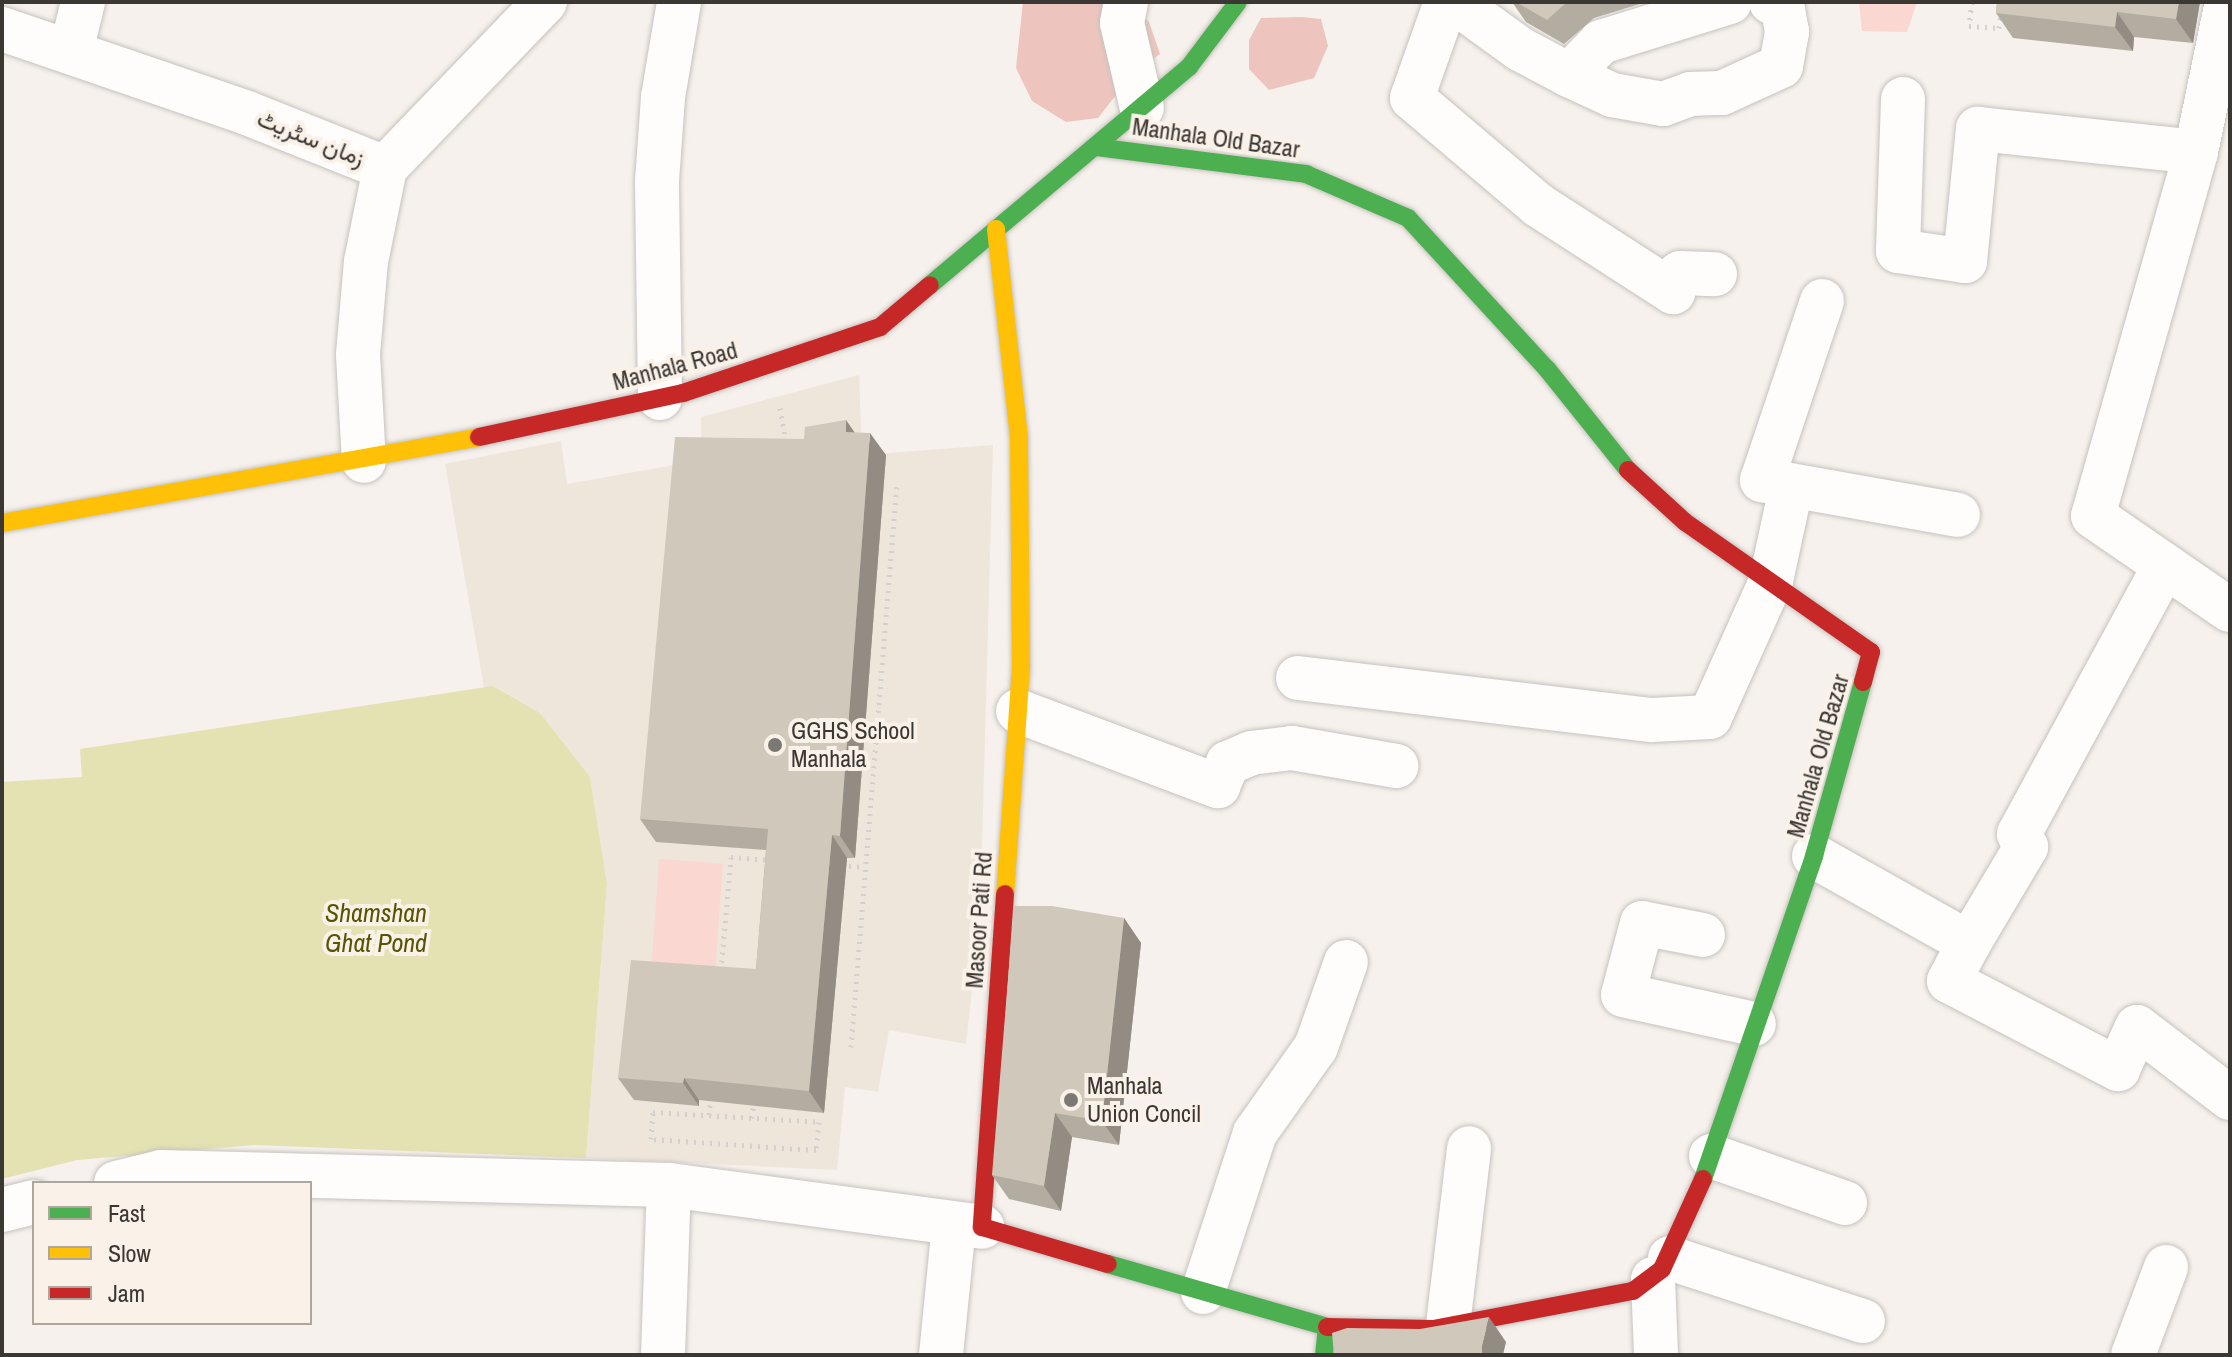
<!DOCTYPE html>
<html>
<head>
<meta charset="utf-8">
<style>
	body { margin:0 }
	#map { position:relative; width:2232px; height:1357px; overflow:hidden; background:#f6f1ec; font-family:"Archivo Narrow",Vazirmatn,sans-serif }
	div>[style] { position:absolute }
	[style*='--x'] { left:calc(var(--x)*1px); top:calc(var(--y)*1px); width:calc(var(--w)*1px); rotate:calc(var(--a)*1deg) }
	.built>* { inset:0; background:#efe6db }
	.green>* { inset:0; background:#fad7d1; transform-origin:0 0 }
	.forest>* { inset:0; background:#eec5be }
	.water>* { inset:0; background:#e4e2b2 }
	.path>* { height:5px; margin-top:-2.5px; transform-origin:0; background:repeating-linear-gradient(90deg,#d2d1cf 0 2px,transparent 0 8px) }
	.roads { filter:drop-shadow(0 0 2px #c6c2be) drop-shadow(0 0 2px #c6c2be) }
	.street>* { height:44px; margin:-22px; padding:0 22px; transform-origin:22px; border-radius:22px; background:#fefdfc }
	.fast>* { height:18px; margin:-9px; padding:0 9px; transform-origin:9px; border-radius:9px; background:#4caf50 }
	.slow>* { height:18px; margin:-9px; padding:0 9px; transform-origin:9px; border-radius:9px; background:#ffc107 }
	.jam>* { height:18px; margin:-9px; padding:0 9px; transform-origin:9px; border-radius:9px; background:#c62828 }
	.wall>* { inset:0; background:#b3aca0 }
	.shaded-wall>* { inset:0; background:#928c82 }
	.building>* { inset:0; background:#d0c8ba }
	.dots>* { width:22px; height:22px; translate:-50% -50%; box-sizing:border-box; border:4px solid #faf1e8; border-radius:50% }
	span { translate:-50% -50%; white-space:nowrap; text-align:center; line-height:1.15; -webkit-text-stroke:8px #faf1e8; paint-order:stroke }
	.street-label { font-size:24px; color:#3b3834 }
	.poi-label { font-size:24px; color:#3b3834 }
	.left { translate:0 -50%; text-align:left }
	.water-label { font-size:26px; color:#585502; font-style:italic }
	.frame { position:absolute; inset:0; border:4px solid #3b3834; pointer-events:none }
	.legend { position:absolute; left:32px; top:1181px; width:280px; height:144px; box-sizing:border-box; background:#faf1e8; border:2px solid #aea7a0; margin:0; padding:10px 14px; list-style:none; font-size:24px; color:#3b3834 }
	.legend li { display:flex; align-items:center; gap:16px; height:40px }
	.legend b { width:40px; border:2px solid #aea7a0 }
</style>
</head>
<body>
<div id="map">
	<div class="built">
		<div style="clip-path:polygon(859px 375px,862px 455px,993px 445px,980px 920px,966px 1044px,889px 1030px,878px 1092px,845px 1087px,837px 1170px,586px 1158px,607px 884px,590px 778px,540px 713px,494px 686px,484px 688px,445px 464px,561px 441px,567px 484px,702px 460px,701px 417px)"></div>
	</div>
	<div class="green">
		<div style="clip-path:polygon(1859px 2px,1917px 2px,1907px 32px,1862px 31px)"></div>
		<div style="left:659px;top:859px;width:64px;height:111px;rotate:4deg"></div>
	</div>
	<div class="forest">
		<div style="clip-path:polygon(1023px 2px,1129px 2px,1149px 22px,1160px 54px,1134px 72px,1098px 118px,1066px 122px,1032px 101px,1016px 68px)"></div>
		<div style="clip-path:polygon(1302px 17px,1321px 19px,1328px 46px,1314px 78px,1269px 90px,1249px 69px,1249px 40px,1261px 18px)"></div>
	</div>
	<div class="water">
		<div style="clip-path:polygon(493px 686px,540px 713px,590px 777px,607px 884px,586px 1158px,254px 1145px,77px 1160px,2px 1179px,2px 782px,82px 777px,80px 749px)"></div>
	</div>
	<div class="path">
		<div style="--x:1972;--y:2;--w:24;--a:97"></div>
		<div style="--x:1969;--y:26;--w:30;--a:4"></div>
		<div style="--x:1999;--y:28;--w:26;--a:-81"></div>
		<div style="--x:780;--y:408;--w:39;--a:80"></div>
		<div style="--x:841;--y:865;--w:24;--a:5"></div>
		<div style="--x:721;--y:970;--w:113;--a:-84.9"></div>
		<div style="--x:731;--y:857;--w:40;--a:4.3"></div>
		<div style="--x:851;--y:1047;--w:566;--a:-85.34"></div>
		<div style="--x:653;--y:1112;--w:166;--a:3.4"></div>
		<div style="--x:819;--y:1122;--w:28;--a:96"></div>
		<div style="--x:816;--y:1150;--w:165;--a:-176.2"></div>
		<div style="--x:651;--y:1139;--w:27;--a:-86"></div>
		<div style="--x:709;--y:1115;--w:19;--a:-84"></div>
		<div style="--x:752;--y:1118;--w:17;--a:-83"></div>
	</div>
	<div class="roads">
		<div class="street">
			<div style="--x:1126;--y:2;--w:21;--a:101"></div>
			<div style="--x:1122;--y:23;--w:87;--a:76.8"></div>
			<div style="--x:1446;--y:2;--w:102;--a:109.5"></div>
			<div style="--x:1412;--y:98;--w:165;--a:40.3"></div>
			<div style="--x:1538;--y:205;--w:161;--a:32.8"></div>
			<div style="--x:1673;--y:292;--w:20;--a:-70"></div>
			<div style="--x:1680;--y:273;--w:35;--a:2"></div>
			<div style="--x:1455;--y:2;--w:80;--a:35.9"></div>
			<div style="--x:1520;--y:49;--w:55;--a:28"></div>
			<div style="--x:1569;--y:75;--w:47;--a:24.9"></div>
			<div style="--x:1612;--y:95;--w:52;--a:10"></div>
			<div style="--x:1663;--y:104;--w:29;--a:-20"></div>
			<div style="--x:1690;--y:94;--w:32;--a:-2"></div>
			<div style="--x:1722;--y:93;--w:65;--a:-24.6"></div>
			<div style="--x:1781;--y:66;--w:35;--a:-80"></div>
			<div style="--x:1787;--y:32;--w:29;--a:-100"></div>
			<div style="--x:1782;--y:3;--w:11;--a:-175"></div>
			<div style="--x:2227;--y:2;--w:153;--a:101.7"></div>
			<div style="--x:2196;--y:152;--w:378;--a:105.8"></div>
			<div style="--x:2093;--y:516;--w:166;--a:34.5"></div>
			<div style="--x:2;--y:29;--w:259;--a:18.9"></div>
			<div style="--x:247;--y:113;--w:149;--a:21.7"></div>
			<div style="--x:385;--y:168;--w:95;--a:101.5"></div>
			<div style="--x:366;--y:261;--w:94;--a:94.9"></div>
			<div style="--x:358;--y:355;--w:106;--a:86.8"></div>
			<div style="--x:71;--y:51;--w:50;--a:-76.2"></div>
			<div style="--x:1569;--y:75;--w:46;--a:-45.9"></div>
			<div style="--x:1601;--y:42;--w:135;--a:-17.2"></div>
			<div style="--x:1903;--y:99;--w:152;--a:91.9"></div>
			<div style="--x:1898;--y:251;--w:68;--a:8.5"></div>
			<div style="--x:1965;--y:261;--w:133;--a:-84.4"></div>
			<div style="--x:1978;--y:129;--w:219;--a:6"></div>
			<div style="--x:385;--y:168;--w:231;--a:-46.1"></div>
			<div style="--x:1822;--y:301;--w:189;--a:108.5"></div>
			<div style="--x:1762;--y:480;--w:199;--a:10.1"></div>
			<div style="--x:660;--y:398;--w:217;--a:-90.8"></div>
			<div style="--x:657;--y:181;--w:84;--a:-85.9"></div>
			<div style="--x:663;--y:97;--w:96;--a:-80.4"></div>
			<div style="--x:1298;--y:678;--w:356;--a:6.8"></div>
			<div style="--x:1652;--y:720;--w:58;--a:-3"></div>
			<div style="--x:1710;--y:717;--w:149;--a:-65.8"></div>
			<div style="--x:1771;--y:581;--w:95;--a:-77.9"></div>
			<div style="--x:1018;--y:711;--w:214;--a:20.6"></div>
			<div style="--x:1218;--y:786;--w:25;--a:-67"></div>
			<div style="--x:1228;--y:763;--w:25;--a:-23"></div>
			<div style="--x:1251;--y:753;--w:41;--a:-7"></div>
			<div style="--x:1292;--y:748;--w:106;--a:9.8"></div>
			<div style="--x:1814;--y:856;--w:178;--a:29.3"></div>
			<div style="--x:1969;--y:943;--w:43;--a:117.8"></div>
			<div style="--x:1949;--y:981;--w:191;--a:27.5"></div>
			<div style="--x:2118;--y:1069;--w:46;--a:-65.7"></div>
			<div style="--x:2137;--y:1027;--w:117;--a:37.4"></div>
			<div style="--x:1703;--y:935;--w:62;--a:-168.9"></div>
			<div style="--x:1642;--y:923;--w:74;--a:104.8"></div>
			<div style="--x:1623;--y:995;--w:134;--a:12.5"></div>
			<div style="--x:1969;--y:943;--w:112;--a:-59.3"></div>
			<div style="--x:2026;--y:847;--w:15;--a:-118"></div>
			<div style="--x:2019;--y:834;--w:302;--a:-61.5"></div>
			<div style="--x:1711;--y:1156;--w:142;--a:19.3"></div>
			<div style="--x:116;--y:1183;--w:46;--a:-13.7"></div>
			<div style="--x:161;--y:1172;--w:508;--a:1.47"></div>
			<div style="--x:669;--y:1185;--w:316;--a:7.6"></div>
			<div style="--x:2;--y:1210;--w:33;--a:-14"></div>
			<div style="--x:1670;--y:1258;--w:203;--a:18.1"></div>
			<div style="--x:1653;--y:1279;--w:76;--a:87.7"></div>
			<div style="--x:1203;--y:1292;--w:167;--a:-71.9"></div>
			<div style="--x:1255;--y:1133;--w:105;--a:-54.7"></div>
			<div style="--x:1316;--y:1047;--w:90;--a:-70.6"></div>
			<div style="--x:1448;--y:1325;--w:178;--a:-83.2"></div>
			<div style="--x:663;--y:1355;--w:170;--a:-88"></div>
			<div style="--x:941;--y:1355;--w:132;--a:-84.3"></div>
			<div style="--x:2133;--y:1355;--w:94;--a:-69.4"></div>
		</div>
		<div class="fast">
			<div style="--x:1096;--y:147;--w:212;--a:7.3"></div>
			<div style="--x:1306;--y:174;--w:111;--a:23.3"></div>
			<div style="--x:1408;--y:218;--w:205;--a:47.4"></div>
			<div style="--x:1547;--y:369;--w:129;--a:51.3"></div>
			<div style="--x:930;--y:285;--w:339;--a:-40.1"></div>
			<div style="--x:1189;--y:67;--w:81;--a:-53"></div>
			<div style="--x:1703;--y:1179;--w:342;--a:-71"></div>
			<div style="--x:1814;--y:856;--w:181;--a:-74.3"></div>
			<div style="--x:1108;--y:1264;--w:228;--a:16"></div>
			<div style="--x:1327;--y:1327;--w:28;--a:96"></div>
		</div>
		<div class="slow">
			<div style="--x:996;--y:229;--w:211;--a:83.7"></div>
			<div style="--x:1019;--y:439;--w:228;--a:89.5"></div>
			<div style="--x:1021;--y:667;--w:228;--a:94"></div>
			<div style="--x:2;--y:523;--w:485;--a:-10.2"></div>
		</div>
		<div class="jam">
			<div style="--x:479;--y:437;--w:209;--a:-12.2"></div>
			<div style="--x:683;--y:393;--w:208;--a:-18.5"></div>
			<div style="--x:880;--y:327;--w:65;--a:-40"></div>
			<div style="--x:1628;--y:470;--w:77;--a:42.4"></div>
			<div style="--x:1685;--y:522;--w:227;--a:35"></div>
			<div style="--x:1871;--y:652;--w:31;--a:105"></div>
			<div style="--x:1005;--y:894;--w:334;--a:94"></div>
			<div style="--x:982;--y:1227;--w:131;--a:16.4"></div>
			<div style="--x:1327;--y:1327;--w:106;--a:1.1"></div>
			<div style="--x:1433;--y:1329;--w:204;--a:-10.8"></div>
			<div style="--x:1633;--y:1291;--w:36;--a:-37"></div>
			<div style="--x:1662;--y:1269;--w:99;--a:-65.5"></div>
		</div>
	</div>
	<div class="wall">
		<div style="clip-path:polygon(1512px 2px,1646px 2px,1594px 18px,1564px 44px,1526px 22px)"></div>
		<div style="clip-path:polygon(1997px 2px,2200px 2px,2193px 43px,2134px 37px,2133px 51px,2013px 38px,1996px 13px)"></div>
		<div style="clip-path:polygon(855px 433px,886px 455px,855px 858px,847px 858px,824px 1113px,699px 1100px,699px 1106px,634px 1100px,618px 1078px,756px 969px,766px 850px,656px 842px,640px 819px,804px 439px)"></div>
		<div style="clip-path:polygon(1124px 918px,1141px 943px,1119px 1145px,1072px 1137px,1061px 1211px,1009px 1199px,992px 1175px)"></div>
	</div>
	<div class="shaded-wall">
		<div style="clip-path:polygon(2179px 2px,2200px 2px,2193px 43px,2176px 19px)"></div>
		<div style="clip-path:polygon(2117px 12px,2134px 37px,2133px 51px,2115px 27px)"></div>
		<div style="clip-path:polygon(846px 420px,862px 443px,846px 432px)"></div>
		<div style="clip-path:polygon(870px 433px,886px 455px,855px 858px,840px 836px)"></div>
		<div style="clip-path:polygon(832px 835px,847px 858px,824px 1113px,809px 1091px)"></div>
		<div style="clip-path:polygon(1124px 918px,1141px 943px,1119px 1145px,1102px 1121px)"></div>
		<div style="clip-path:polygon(684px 1078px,699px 1100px,699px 1106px,683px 1083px)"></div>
		<div style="clip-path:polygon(1055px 1113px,1072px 1137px,1061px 1211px,1044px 1186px)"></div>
		<div style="clip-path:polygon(1489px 1317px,1506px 1342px,1503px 1355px,1482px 1355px,1482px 1345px)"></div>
	</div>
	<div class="building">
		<div style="clip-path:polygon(1516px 2px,1567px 2px,1547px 20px)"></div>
		<div style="clip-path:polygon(1997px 2px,2179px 2px,2176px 19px,2117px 12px,2115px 27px,1996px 13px)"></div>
		<div style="clip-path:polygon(846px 420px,846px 432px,870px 433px,840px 836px,832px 835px,809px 1091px,684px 1078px,683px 1083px,618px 1078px,631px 960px,756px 969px,768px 829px,640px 819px,675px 437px,804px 439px,805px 427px)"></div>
		<div style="clip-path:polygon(1014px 906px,1052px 906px,1124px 918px,1102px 1121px,1055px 1113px,1044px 1186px,992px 1175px)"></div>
		<div style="clip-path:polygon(1489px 1317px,1482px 1345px,1482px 1355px,1334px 1355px,1332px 1333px,1347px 1328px,1420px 1329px)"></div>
	</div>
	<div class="dots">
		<div style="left:775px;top:745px;background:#7c7974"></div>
		<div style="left:1071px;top:1100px;background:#7c7974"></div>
	</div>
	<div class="street-label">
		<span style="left:311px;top:138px;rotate:22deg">زمان سٹریٹ</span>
		<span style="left:1216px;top:138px;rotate:8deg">Manhala Old Bazar</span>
		<span style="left:675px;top:366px;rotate:-15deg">Manhala Road</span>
		<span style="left:1818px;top:756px;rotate:-74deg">Manhala Old Bazar</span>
		<span style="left:979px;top:920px;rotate:-86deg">Masoor Pati Rd</span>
	</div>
	<div class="poi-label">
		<span class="left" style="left:791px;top:745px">GGHS School<br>Manhala</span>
		<span class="left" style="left:1087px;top:1100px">Manhala<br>Union Concil</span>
	</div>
	<div class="water-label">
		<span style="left:376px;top:928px">Shamshan<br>Ghat Pond</span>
	</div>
	<div class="frame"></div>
	<ul class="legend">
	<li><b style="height:10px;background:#4caf50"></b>Fast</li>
	<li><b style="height:10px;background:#ffc107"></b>Slow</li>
	<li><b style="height:10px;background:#c62828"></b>Jam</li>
	</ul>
</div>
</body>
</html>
